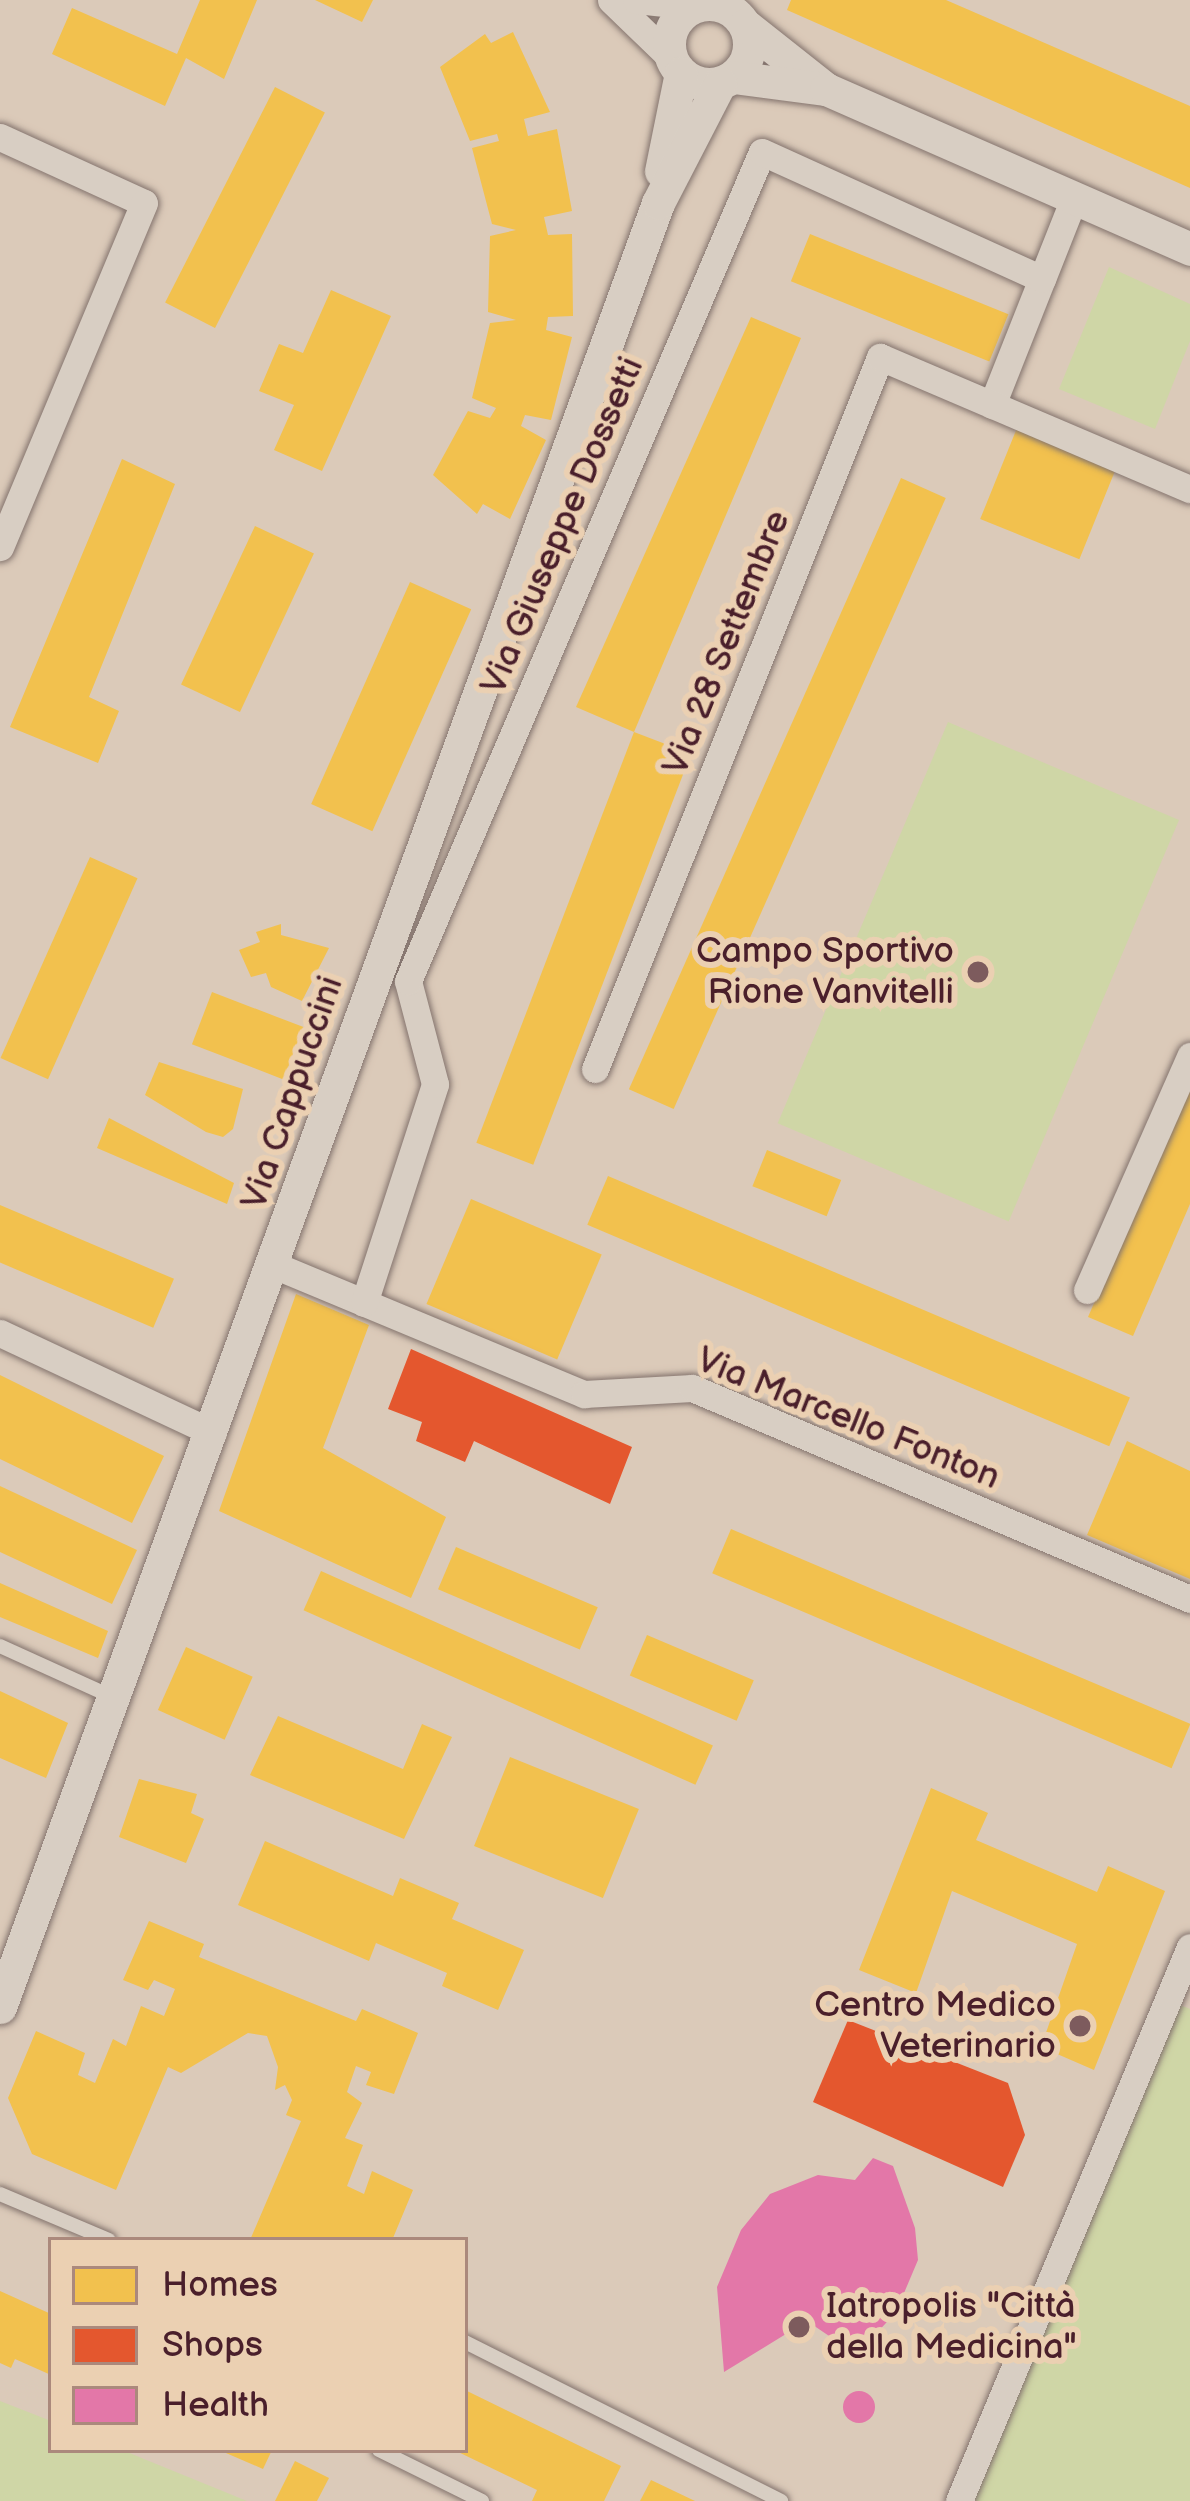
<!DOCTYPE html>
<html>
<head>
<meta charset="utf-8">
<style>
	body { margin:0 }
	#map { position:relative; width:1190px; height:2501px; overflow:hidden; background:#dbcab9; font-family:"Balsamiq Sans",sans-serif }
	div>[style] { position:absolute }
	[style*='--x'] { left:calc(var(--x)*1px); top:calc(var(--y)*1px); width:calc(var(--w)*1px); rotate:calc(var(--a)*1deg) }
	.green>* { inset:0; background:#cfd6a6; transform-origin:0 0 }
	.homes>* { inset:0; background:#f2c14e; transform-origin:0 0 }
	.shops>* { inset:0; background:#e4572e }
	.health>* { inset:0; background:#e377a8 }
	.round { border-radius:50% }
	.roads { filter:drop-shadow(0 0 3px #84746e) drop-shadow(0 0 3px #84746e) }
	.service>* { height:14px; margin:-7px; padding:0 7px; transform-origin:7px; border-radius:7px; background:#d8cec3 }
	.minor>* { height:27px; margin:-13.5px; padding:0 13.5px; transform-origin:13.5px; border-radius:13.5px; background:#d8cec3 }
	.tertiary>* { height:33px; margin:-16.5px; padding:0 16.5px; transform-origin:16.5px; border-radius:16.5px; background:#d8cec3 }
	.tertiary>.ring { margin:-16.5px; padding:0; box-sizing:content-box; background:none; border:33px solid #d8cec3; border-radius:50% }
	.dots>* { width:33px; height:33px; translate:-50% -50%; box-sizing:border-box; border:6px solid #ebd0b2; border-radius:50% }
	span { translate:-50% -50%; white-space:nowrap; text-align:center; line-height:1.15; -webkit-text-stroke:12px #ebd0b2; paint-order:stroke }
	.street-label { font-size:36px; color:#4a1f2b }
	.poi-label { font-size:36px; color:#4a1f2b }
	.right { translate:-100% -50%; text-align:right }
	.left { translate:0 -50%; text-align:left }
	.legend { position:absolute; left:48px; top:2237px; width:420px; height:216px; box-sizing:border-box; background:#ebd0b2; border:3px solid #ab897c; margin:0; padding:15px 21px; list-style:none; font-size:36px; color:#4a1f2b }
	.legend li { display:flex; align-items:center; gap:24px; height:60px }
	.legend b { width:60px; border:3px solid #ab897c }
</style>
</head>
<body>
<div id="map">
	<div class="green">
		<div style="clip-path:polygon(1109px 267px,1190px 304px,1190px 341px,1155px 429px,1059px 389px)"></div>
		<div style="left:948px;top:722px;width:251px;height:436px;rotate:23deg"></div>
		<div style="clip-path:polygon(1168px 2000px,1190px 2009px,1190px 2501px,973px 2501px)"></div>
		<div style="clip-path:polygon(0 2401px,51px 2421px,51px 2450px,122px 2450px,247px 2501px,0 2501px)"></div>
	</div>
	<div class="homes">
		<div style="clip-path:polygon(200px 0,257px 0,224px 79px,186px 58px,165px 106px,52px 54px,72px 8px,177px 54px)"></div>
		<div style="clip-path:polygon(315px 0,373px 0,362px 22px)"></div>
		<div style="clip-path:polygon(791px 0,946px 0,1190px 106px,1190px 188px,787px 10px)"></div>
		<div style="clip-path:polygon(513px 32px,550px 112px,524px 119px,528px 136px,557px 129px,572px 211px,544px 217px,548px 235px,572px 234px,573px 316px,548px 317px,546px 330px,572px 337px,551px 420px,525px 415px,521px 426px,546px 440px,510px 519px,483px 504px,477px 514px,433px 475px,468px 411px,490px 418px,496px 408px,472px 398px,490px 323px,516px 320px,488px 312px,490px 236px,516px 230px,492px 224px,472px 148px,499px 141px,497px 134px,470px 141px,440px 67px,485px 34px,491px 43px)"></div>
		<div style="left:275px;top:87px;width:56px;height:242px;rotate:27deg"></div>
		<div style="left:810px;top:234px;width:214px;height:51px;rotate:22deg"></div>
		<div style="clip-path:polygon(331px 290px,391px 316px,322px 471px,274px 450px,294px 405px,259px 391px,279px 344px,303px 353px)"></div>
		<div style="clip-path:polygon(751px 317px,801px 338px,634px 732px,576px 707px)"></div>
		<div style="left:1021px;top:418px;width:107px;height:109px;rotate:22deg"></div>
		<div style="clip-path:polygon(122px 459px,175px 484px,89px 697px,119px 711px,98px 763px,10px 727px)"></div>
		<div style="left:901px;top:478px;width:49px;height:669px;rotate:24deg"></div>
		<div style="left:255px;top:526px;width:65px;height:175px;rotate:25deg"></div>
		<div style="left:410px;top:582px;width:67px;height:243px;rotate:24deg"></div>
		<div style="left:634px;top:732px;width:61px;height:440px;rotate:21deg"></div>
		<div style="left:90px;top:857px;width:52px;height:220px;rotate:24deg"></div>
		<div style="clip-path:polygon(281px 924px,281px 935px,329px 948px,302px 1001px,271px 987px,266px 973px,251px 977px,239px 950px,260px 942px,256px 932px)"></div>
		<div style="left:212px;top:992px;width:98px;height:56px;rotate:21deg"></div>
		<div style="clip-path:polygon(159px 1062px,243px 1089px,233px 1129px,223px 1137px,206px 1132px,145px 1095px)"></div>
		<div style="clip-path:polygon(1190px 1082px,1190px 1204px,1133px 1336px,1088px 1317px)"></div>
		<div style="clip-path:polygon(109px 1118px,234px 1183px,227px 1204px,97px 1148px)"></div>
		<div style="left:767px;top:1150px;width:80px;height:39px;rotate:22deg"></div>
		<div style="left:608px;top:1176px;width:567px;height:53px;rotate:23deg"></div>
		<div style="left:471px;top:1199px;width:142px;height:114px;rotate:23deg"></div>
		<div style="left:0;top:1205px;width:189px;height:53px;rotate:23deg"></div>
		<div style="clip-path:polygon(296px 1294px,369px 1325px,323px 1448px,446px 1517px,411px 1598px,219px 1511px)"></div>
		<div style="clip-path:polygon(0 1375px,164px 1456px,132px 1523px,0 1459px)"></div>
		<div style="clip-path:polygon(1127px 1441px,1190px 1471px,1190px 1579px,1087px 1535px)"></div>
		<div style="clip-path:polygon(0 1486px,137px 1550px,112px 1604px,0 1552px)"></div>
		<div style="left:731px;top:1529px;width:499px;height:48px;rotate:23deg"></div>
		<div style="left:456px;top:1547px;width:154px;height:46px;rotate:23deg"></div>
		<div style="left:321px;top:1571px;width:429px;height:43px;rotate:24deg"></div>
		<div style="clip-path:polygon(0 1583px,108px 1631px,98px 1658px,0 1617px)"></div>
		<div style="left:647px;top:1635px;width:116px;height:44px;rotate:23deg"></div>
		<div style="left:186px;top:1647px;width:73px;height:69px;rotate:24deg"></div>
		<div style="clip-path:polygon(0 1691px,68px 1723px,46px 1778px,0 1758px)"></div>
		<div style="clip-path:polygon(278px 1716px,403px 1769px,422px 1724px,452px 1737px,404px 1839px,250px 1775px)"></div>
		<div style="left:510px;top:1757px;width:139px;height:96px;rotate:22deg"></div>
		<div style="clip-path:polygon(139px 1779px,197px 1794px,191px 1813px,204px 1819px,186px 1863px,119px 1837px)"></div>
		<div style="clip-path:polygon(931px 1788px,988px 1813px,976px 1840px,1097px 1892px,1108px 1866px,1165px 1891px,1094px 2070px,1041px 2047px,1077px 1944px,952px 1891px,916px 1993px,859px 1970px)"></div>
		<div style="clip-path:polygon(265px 1841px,393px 1896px,400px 1878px,459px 1903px,452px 1919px,524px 1950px,498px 2010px,442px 1986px,447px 1973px,376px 1943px,369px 1961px,238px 1905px)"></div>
		<div style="clip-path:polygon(149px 1921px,204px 1944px,199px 1957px,356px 2021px,362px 2009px,418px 2033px,394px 2094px,366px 2085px,371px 2072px,356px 2066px,347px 2092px,362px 2103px,345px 2138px,363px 2145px,347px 2186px,364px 2194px,372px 2171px,413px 2190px,393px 2238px,250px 2240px,301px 2121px,286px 2115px,292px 2100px,285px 2085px,275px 2090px,278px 2067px,267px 2036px,248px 2033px,181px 2073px,168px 2067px,116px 2190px,32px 2154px,8px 2098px,36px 2031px,85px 2053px,78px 2075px,95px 2083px,113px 2039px,126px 2046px,141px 2006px,164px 2016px,175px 1989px,154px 1980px,148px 1990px,123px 1980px)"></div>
		<div style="clip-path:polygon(0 2291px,51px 2314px,51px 2375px,15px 2359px,11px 2368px,0 2363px)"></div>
		<div style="clip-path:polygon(465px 2390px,621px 2466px,604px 2501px,532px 2501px,537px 2490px,454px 2450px,465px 2450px)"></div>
		<div style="clip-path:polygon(219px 2450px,272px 2450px,263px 2469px)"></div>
		<div style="clip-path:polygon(295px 2461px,329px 2478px,317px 2501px,275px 2501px)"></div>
		<div style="clip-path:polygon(651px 2480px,695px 2501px,640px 2501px)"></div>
	</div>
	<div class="shops">
		<div style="clip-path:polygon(411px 1349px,632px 1447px,610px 1504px,474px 1441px,465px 1462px,416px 1441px,422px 1422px,388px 1409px)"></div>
		<div style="clip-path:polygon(848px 2020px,1008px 2083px,1025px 2135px,1003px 2187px,813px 2102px)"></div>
	</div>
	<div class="health">
		<div style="clip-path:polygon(873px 2158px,893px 2166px,915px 2228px,918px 2260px,896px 2312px,875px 2335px,857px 2339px,835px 2340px,807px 2321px,724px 2372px,717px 2287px,741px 2230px,770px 2194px,818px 2175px,855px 2180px)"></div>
		<div class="round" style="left:843px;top:2391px;width:32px;height:32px"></div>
	</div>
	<div class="roads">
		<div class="service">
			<div style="--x:0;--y:1646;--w:121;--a:24.4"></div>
			<div style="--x:0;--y:2194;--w:118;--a:22.9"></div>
			<div style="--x:465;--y:2342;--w:354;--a:26.7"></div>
			<div style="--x:379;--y:2450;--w:115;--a:26.3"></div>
		</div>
		<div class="minor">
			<div style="--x:611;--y:0;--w:85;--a:44"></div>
			<div style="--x:636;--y:0;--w:57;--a:6"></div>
			<div style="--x:0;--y:137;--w:158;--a:24.6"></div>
			<div style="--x:144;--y:203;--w:373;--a:112.7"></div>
			<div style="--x:992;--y:405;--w:136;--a:-68.4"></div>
			<div style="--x:595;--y:1069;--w:767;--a:-68.18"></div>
			<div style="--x:880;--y:357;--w:337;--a:23.1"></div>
			<div style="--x:276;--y:1266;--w:334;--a:22.6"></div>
			<div style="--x:584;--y:1394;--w:108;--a:-3.2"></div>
			<div style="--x:692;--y:1388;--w:541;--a:22.96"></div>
			<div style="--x:1087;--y:1290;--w:256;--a:-66.2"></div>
			<div style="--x:364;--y:1303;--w:230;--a:-72"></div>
			<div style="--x:435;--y:1084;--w:106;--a:-104.7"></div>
			<div style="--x:408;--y:981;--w:901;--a:-66.88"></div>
			<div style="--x:762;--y:152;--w:307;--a:24.4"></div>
			<div style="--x:1042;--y:279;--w:87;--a:-68.4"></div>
			<div style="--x:0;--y:1333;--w:235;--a:25.1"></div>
			<div style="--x:959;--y:2501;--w:600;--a:-67.37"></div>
		</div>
		<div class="tertiary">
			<div class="ring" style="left:669px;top:4px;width:47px;height:47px"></div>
			<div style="--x:745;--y:25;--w:103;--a:38.3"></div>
			<div style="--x:733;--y:77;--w:94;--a:7.4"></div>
			<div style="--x:826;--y:89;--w:398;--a:23.7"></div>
			<div style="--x:661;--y:171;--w:100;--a:-78.5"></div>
			<div style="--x:0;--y:2007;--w:1920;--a:-69.96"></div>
			<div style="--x:658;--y:203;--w:135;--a:-62.7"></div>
		</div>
	</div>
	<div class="dots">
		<div style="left:978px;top:972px;background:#7d5b5d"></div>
		<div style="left:1080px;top:2026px;background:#7d5b5d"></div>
		<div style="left:799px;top:2327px;background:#7d5b5d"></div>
	</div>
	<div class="street-label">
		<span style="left:563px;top:526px;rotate:-67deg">Via Giuseppe Dossetti</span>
		<span style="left:727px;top:643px;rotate:-68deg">Via 28 Settembre</span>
		<span style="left:293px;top:1093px;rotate:-71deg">Via Cappuccini</span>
		<span style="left:848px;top:1419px;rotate:22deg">Via Marcello Fonton</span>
	</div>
	<div class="poi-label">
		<span class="right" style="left:954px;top:972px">Campo Sportivo<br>Rione Vanvitelli</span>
		<span class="right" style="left:1056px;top:2026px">Centro Medico<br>Veterinario</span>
		<span class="left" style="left:826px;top:2327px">Iatropolis "Città<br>della Medicina"</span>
	</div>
	<ul class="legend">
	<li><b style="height:33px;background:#f2c14e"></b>Homes</li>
	<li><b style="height:33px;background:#e4572e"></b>Shops</li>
	<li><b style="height:33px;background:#e377a8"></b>Health</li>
	</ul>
</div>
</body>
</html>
